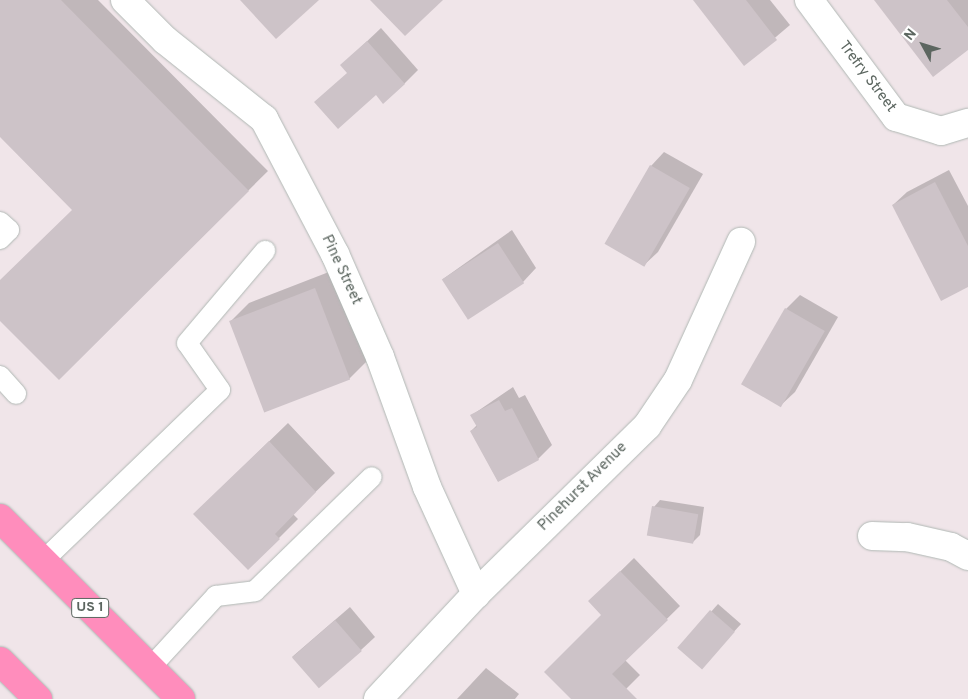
<!DOCTYPE html>
<html>
<head>
<meta charset="utf-8">
<style>
	body { margin:0 }
	#map { position:relative; width:968px; height:699px; overflow:hidden; background:#f0e5e9; font-family:Overpass,sans-serif }
	div>[style] { position:absolute }
	[style*='--x'] { left:calc(var(--x)*1px); top:calc(var(--y)*1px); width:calc(var(--w)*1px); rotate:calc(var(--a)*1deg) }
	.shadow>* { inset:0; background:#0003 }
	.building>* { inset:0; background:#cdc3c8; transform-origin:0 0 }
	.roads { filter:drop-shadow(0 0 1px #b0b8b4) drop-shadow(0 0 1px #b0b8b4) }
	.lane>* { height:20px; margin:-10px; padding:0 10px; transform-origin:10px; border-radius:10px; background:#fff }
	.street>* { height:28px; margin:-14px; padding:0 14px; transform-origin:14px; border-radius:14px; background:#fff }
	.highway>* { height:28px; margin:-14px; padding:0 14px; transform-origin:14px; border-radius:14px; background:#ff8dbc }
	span { translate:-50% -50%; white-space:nowrap; text-align:center; line-height:1.15; -webkit-text-stroke:4.5px #fff; paint-order:stroke }
	.shield-label span { padding:1px 4px; background:#fff; border:1px solid; border-radius:4px; -webkit-text-stroke-width:0 }
	.shield-label { font-size:14px; color:#5c6660; font-weight:700 }
	.street-label { font-size:15px; color:#5c6660 }
	.north { position:absolute; left:898px; top:20px; width:50px; height:50px; -webkit-text-stroke:4px #fff; paint-order:stroke; rotate:309deg; font-size:14px; font-weight:700; line-height:20px; text-align:center; color:#5c6660 }
	.north::after { content:''; display:block; margin:auto; width:18px; height:22px; background:#5c6660; clip-path:polygon(50% 0,100% 100%,50% 72%,0 100%) }
</style>
</head>
<body>
<div id="map">
	<div class="shadow">
		<div style="clip-path:polygon(0 0,98px 0,268px 171px,59px 378px,0 320px,0 282px,73px 210px,0 136px)"></div>
		<div style="clip-path:polygon(695px 0,770px 0,790px 25px,744px 64px)"></div>
		<div style="clip-path:polygon(876px 0,968px 0,968px 49px)"></div>
		<div style="clip-path:polygon(381px 28px,418px 70px,404px 84px,376px 93px,342px 65px)"></div>
		<div style="clip-path:polygon(664px 152px,703px 174px,658px 252px,644px 265px,651px 166px)"></div>
		<div style="clip-path:polygon(949px 170px,968px 206px,968px 286px,893px 205px,907px 192px)"></div>
		<div style="clip-path:polygon(512px 230px,536px 268px,523px 282px,443px 279px)"></div>
		<div style="clip-path:polygon(334px 270px,368px 360px,349px 379px,230px 322px,249px 303px)"></div>
		<div style="clip-path:polygon(800px 295px,838px 317px,795px 392px,781px 405px,786px 309px)"></div>
		<div style="clip-path:polygon(513px 387px,519px 398px,525px 395px,552px 445px,538px 459px,498px 481px,471px 431px,477px 425px,472px 415px)"></div>
		<div style="clip-path:polygon(288px 423px,335px 473px,293px 514px,298px 519px,248px 569px,214px 495px)"></div>
		<div style="clip-path:polygon(660px 500px,704px 507px,700px 535px,693px 542px,654px 507px)"></div>
		<div style="clip-path:polygon(634px 558px,680px 606px,625px 660px,640px 675px,616px 699px,573px 699px,603px 615px,590px 601px)"></div>
		<div style="clip-path:polygon(718px 604px,741px 624px,708px 660px,679px 648px)"></div>
		<div style="clip-path:polygon(350px 607px,375px 637px,361px 650px,292px 657px)"></div>
		<div style="clip-path:polygon(486px 668px,519px 694px,515px 699px,457px 699px)"></div>
	</div>
	<div class="building">
		<div style="clip-path:polygon(0 0,61px 0,249px 191px,59px 380px,0 321px,0 280px,72px 210px,0 137px)"></div>
		<div style="clip-path:polygon(240px 0,319px 0,276px 39px)"></div>
		<div style="clip-path:polygon(370px 0,443px 0,405px 36px)"></div>
		<div style="clip-path:polygon(693px 0,746px 0,777px 40px,744px 66px)"></div>
		<div style="clip-path:polygon(874px 0,947px 0,968px 27px,968px 50px,933px 77px)"></div>
		<div style="clip-path:polygon(367px 41px,405px 84px,383px 104px,376px 95px,338px 129px,314px 102px,347px 73px,340px 65px)"></div>
		<div style="left:650px;top:165px;width:46px;height:91px;rotate:30deg"></div>
		<div style="clip-path:polygon(935px 182px,968px 246px,968px 287px,941px 301px,892px 205px)"></div>
		<div style="left:498px;top:243px;width:48px;height:67px;rotate:57deg"></div>
		<div style="left:315px;top:288px;width:98px;height:92px;rotate:69deg"></div>
		<div style="left:785px;top:308px;width:46px;height:88px;rotate:30deg"></div>
		<div style="clip-path:polygon(499px 400px,505px 411px,512px 408px,539px 460px,498px 482px,470px 431px,477px 427px,470px 415px)"></div>
		<div style="clip-path:polygon(269px 441px,316px 492px,275px 534px,280px 539px,248px 570px,193px 514px)"></div>
		<div style="left:652px;top:506px;width:47px;height:30px;rotate:10deg"></div>
		<div style="clip-path:polygon(620px 571px,668px 620px,612px 674px,637px 699px,571px 699px,544px 672px,601px 615px,588px 601px)"></div>
		<div style="left:710px;top:610px;width:33px;height:50px;rotate:41deg"></div>
		<div style="left:335px;top:620px;width:41px;height:57px;rotate:49deg"></div>
	</div>
	<div class="roads">
		<div class="lane">
			<div style="--x:0;--y:222;--w:12;--a:42"></div>
			<div style="--x:9;--y:230;--w:13;--a:135"></div>
			<div style="--x:0;--y:376;--w:24;--a:48"></div>
			<div style="--x:43;--y:561;--w:246;--a:-44"></div>
			<div style="--x:220;--y:390;--w:57;--a:-125.1"></div>
			<div style="--x:187;--y:343;--w:121;--a:-49.7"></div>
			<div style="--x:150;--y:668;--w:98;--a:-47.5"></div>
			<div style="--x:216;--y:596;--w:39;--a:-7"></div>
			<div style="--x:255;--y:591;--w:163;--a:-44.3"></div>
		</div>
		<div class="street">
			<div style="--x:125;--y:0;--w:57;--a:45"></div>
			<div style="--x:165;--y:40;--w:127;--a:38.6"></div>
			<div style="--x:264;--y:119;--w:153;--a:62.3"></div>
			<div style="--x:335;--y:254;--w:112;--a:66.4"></div>
			<div style="--x:380;--y:357;--w:138;--a:70.1"></div>
			<div style="--x:427;--y:487;--w:118;--a:65.4"></div>
			<div style="--x:809;--y:0;--w:146;--a:53.4"></div>
			<div style="--x:896;--y:117;--w:47;--a:17.3"></div>
			<div style="--x:941;--y:131;--w:28;--a:-17"></div>
			<div style="--x:872;--y:536;--w:35;--a:2"></div>
			<div style="--x:907;--y:537;--w:45;--a:12.8"></div>
			<div style="--x:951;--y:547;--w:19;--a:28"></div>
			<div style="--x:378;--y:699;--w:144;--a:-47"></div>
			<div style="--x:476;--y:594;--w:240;--a:-44.5"></div>
			<div style="--x:647;--y:426;--w:55;--a:-56"></div>
			<div style="--x:678;--y:380;--w:152;--a:-65.5"></div>
		</div>
		<div class="highway">
			<div style="--x:0;--y:518;--w:256;--a:45"></div>
			<div style="--x:0;--y:661;--w:54;--a:45"></div>
		</div>
	</div>
	<div class="shield-label">
		<span style="left:90px;top:608px">US 1</span>
	</div>
	<div class="street-label">
		<span style="left:867px;top:77px;rotate:53deg">Trefry Street</span>
		<span style="left:341px;top:270px;rotate:65deg">Pine Street</span>
		<span style="left:583px;top:487px;rotate:-45deg">Pinehurst Avenue</span>
	</div>
	<div class="north">N</div>
</div>
</body>
</html>
